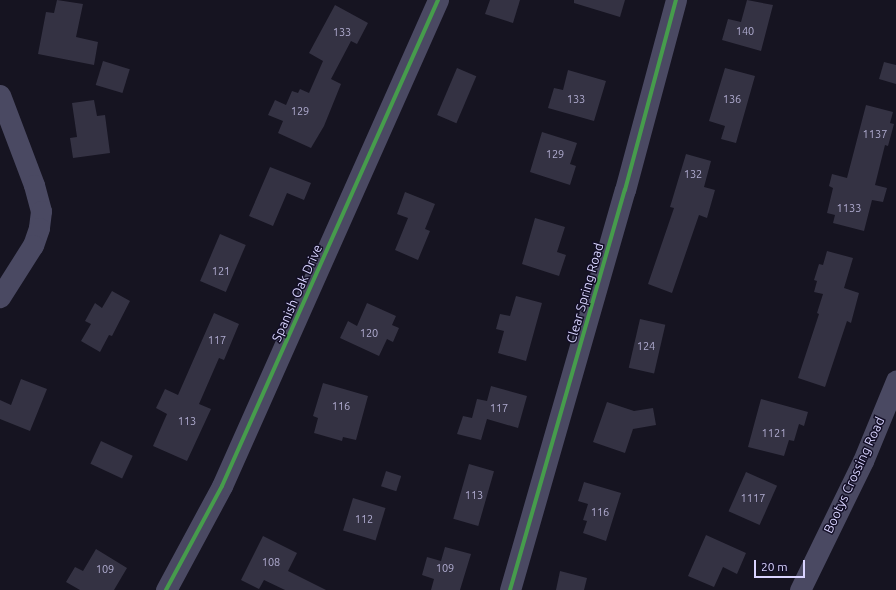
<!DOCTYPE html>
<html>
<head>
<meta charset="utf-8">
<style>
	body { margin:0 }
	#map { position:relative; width:896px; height:590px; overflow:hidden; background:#161421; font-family:Ubuntu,sans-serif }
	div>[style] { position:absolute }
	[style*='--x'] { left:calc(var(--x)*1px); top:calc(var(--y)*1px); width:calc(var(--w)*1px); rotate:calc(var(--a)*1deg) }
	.building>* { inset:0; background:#343243; transform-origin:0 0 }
	.minor>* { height:21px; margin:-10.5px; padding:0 10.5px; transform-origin:10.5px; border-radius:10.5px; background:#4a4962 }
	.cycleway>* { height:4px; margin:-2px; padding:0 2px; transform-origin:2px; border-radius:2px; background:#469c4c }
	span { translate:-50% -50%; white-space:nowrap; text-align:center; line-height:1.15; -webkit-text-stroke:3px #130f26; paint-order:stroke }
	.number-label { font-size:11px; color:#b0acd0 }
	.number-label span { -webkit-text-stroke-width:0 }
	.street-label { font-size:13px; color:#d9d4ff }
	.scale { position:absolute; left:754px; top:560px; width:51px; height:18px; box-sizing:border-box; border:2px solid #d9d4ff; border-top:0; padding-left:5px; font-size:12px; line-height:14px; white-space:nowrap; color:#d9d4ff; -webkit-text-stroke:3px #130f26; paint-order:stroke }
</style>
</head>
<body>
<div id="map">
	<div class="building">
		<div style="clip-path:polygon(57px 0,83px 4px,76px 37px,98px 42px,94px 65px,38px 54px,46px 12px,54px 13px)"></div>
		<div style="clip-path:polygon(490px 0,520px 0,513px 23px,485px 14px)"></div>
		<div style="clip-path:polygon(574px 0,625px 0,620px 17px,574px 3px)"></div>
		<div style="clip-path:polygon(747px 0,773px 5px,761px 51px,722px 40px,728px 19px,741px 22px)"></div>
		<div style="clip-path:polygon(335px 5px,368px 23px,357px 44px,351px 41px,331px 79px,341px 84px,324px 126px,311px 148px,278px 133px,283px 121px,268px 115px,275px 100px,286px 105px,292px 91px,298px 93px,300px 89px,309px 93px,323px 61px,309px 53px)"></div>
		<div style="left:103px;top:61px;width:28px;height:25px;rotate:17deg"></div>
		<div style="clip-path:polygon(884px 62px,896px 65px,896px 84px,879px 79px)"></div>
		<div style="left:457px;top:68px;width:21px;height:51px;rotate:23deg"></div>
		<div style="clip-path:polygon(725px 68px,755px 76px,736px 143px,721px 139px,725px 126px,709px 121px)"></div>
		<div style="clip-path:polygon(568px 70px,606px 81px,594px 121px,548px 108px,554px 88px,563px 90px)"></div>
		<div style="clip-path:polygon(94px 100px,97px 116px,105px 115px,110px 153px,73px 158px,70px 138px,77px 137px,72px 103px)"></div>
		<div style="clip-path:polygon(866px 105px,893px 112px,890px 123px,894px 124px,888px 146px,885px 145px,875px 185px,887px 188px,883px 202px,872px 200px,864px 231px,833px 223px,835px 215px,827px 213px,833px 188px,829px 186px,832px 174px,847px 178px)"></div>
		<div style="clip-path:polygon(542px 132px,577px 143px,570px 164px,576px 166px,570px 185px,530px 172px)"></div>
		<div style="clip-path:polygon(686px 154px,711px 161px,704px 187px,715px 190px,707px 218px,699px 215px,672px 293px,648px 284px,674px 208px,670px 207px)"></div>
		<div style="clip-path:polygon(270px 167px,311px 183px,304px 200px,287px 193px,273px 226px,249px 216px)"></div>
		<div style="clip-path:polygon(405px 192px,435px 204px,425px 229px,430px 231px,418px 260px,395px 250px,408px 218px,397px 214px)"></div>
		<div style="clip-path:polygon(535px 218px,565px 227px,557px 252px,566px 255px,559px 276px,522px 264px)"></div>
		<div style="left:220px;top:234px;width:28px;height:51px;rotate:23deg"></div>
		<div style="clip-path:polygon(827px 251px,853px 258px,844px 288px,859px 293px,851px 323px,847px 321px,825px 387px,798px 378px,819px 314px,817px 313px,823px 294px,814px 292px,817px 281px,814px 280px,819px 264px,823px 265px)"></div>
		<div style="clip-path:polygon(112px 291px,130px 301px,112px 336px,109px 335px,100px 352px,81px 341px,91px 324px,85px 321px,95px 303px,102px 308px)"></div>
		<div style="clip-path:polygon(516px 296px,542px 303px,526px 361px,498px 353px,504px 331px,496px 329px,500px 314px,510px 316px)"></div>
		<div style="clip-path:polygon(367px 303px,396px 316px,392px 325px,399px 328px,393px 342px,387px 339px,379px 356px,340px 338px,348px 321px,357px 326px)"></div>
		<div style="clip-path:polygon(214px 313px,239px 324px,224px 360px,219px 358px,199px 404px,211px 409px,187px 461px,153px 446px,167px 414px,156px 408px,165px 389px,178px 395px)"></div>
		<div style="left:640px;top:319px;width:26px;height:50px;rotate:13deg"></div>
		<div style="clip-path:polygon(21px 379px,47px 389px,30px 431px,0 419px,0 400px,11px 405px)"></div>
		<div style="clip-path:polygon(323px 383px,368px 396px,356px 440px,343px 437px,342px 441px,314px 433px,318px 418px,313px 416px)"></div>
		<div style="clip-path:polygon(491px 386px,527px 396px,518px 428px,487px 419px,481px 440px,457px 434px,463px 416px,472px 418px,477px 399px,487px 401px)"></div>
		<div style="clip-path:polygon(761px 399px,808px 412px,804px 426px,799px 424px,794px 441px,789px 440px,784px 456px,748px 447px)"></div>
		<div style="clip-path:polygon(607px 402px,634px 411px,653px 408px,656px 425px,633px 429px,625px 453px,593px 442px)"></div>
		<div style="left:101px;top:441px;width:35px;height:25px;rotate:25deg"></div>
		<div style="left:469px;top:464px;width:26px;height:57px;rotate:16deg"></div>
		<div style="left:386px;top:471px;width:16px;height:16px;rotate:18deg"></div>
		<div style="left:746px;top:472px;width:34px;height:43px;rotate:24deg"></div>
		<div style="clip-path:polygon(584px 482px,621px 493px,606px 541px,583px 533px,587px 521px,583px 520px,588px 504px,578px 501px)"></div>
		<div style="left:353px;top:498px;width:34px;height:34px;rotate:17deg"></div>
		<div style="clip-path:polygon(706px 535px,746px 553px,737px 574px,723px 567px,714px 587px,688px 576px)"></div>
		<div style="clip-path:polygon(263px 536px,297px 553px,288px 571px,326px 590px,285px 590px,264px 580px,259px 589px,241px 580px)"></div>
		<div style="clip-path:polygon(445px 547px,471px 554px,460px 590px,431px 590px,434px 579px,422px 575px,427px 557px,441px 561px)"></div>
		<div style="clip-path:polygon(96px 549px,127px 568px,114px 590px,80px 590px,66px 582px,75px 567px,83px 571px)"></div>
		<div style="clip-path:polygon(560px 571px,587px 578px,584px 590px,556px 590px)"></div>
	</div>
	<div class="minor">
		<div style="--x:0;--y:95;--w:96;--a:69.3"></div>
		<div style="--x:34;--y:185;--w:27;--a:75"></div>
		<div style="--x:41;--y:211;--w:17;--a:97"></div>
		<div style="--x:39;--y:228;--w:18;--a:109"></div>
		<div style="--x:33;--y:245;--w:62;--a:122.4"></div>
		<div style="--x:166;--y:590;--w:118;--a:-61.7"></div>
		<div style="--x:222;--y:486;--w:532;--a:-66.04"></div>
		<div style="--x:510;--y:590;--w:416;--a:-74"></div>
		<div style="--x:625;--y:190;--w:197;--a:-75"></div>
		<div style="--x:800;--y:590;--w:144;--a:-64"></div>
		<div style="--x:863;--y:461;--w:87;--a:-67.6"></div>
	</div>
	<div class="cycleway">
		<div style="--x:166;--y:590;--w:118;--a:-61.7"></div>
		<div style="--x:222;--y:486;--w:532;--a:-66.04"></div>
		<div style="--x:510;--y:590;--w:416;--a:-74"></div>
		<div style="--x:625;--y:190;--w:197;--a:-75"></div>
	</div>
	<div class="number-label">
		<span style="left:745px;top:31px">140</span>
		<span style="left:342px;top:32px">133</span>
		<span style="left:576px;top:99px">133</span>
		<span style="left:732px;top:99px">136</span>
		<span style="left:300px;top:111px">129</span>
		<span style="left:875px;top:134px">1137</span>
		<span style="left:555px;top:154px">129</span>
		<span style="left:693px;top:174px">132</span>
		<span style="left:849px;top:208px">1133</span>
		<span style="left:221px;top:271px">121</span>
		<span style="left:369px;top:333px">120</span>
		<span style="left:217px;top:340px">117</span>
		<span style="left:646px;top:346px">124</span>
		<span style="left:341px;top:406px">116</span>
		<span style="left:499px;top:408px">117</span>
		<span style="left:187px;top:421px">113</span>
		<span style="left:774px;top:433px">1121</span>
		<span style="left:474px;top:495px">113</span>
		<span style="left:753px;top:498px">1117</span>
		<span style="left:600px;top:512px">116</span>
		<span style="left:364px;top:519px">112</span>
		<span style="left:271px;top:562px">108</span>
		<span style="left:445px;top:568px">109</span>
		<span style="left:105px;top:569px">109</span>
	</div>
	<div class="street-label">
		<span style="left:297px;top:293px;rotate:-66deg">Spanish Oak Drive</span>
		<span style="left:585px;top:293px;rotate:-74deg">Clear Spring Road</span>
		<span style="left:854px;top:475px;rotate:-65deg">Bootys Crossing Road</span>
	</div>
	<div class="scale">20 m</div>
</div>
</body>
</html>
